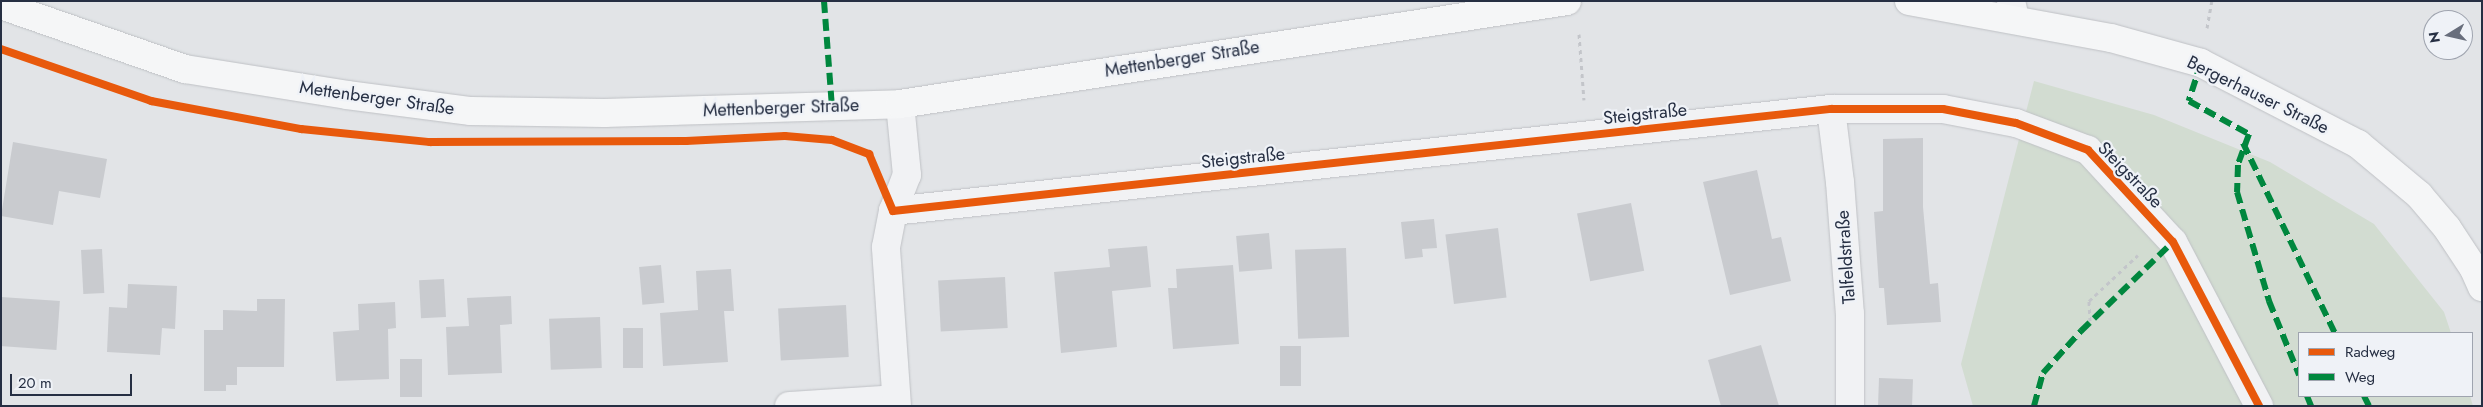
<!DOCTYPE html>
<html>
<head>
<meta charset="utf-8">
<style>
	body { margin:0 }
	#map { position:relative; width:2483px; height:407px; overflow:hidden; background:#e2e4e7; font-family:Jost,sans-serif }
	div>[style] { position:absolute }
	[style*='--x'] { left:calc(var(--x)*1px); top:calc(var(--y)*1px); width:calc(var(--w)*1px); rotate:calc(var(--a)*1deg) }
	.green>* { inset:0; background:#d2dcd1 }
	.building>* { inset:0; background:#c9cbcf; transform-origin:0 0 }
	.path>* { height:3px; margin-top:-1.5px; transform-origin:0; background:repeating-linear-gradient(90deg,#c3c5ca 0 4px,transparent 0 8px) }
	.roads { filter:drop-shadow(0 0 1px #bfc1c5) drop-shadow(0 0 1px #bfc1c5) }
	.minor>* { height:28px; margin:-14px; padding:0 14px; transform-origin:14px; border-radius:14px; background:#f1f2f4 }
	.major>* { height:28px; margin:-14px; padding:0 14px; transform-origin:14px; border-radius:14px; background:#f5f6f7 }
	.quiet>* { height:6px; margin-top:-3px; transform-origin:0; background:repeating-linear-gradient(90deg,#00873e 0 12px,transparent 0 18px) }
	.cycleway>* { height:8px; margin:-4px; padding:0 4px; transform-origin:4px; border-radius:4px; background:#e8590c }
	span { translate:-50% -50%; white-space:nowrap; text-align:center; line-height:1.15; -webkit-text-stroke:4.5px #eff2f7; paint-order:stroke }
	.street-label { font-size:18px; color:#262f43 }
	.frame { position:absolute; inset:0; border:2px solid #262f43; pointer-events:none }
	.legend { position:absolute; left:2298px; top:332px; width:175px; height:65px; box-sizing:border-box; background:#eff2f7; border:1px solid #9fa4af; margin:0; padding:6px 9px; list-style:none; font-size:15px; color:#262f43 }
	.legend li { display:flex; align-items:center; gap:10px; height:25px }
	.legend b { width:25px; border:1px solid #9fa4af }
	.north { position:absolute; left:2423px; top:10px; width:50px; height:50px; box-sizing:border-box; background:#eff2f7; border:1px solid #9fa4af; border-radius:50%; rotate:261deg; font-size:14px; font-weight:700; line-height:20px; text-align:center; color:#262f43 }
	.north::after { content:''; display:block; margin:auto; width:18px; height:22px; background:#686e7c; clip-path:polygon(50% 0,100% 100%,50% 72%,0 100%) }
	.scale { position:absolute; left:10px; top:374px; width:122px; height:22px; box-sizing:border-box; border:2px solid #262f43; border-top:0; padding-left:6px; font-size:15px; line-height:18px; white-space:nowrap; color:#262f43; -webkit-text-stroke:4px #eff2f7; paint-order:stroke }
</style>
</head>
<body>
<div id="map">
	<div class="green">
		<div style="clip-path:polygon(2034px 81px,2154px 115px,2270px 162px,2374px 224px,2444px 312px,2451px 333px,2299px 333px,2299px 396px,2470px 396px,2473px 406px,1973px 406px,1961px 364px)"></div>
	</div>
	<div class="building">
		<div style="clip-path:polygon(1923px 138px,1923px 207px,1930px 284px,1938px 283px,1941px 322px,1887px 325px,1884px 288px,1879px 288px,1874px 212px,1883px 211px,1883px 139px)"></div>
		<div style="clip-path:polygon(13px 142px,107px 159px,100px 198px,59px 191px,53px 225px,1px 216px)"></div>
		<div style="clip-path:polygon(1757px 170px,1772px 239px,1781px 237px,1791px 281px,1730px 295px,1703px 182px)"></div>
		<div style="left:1631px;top:203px;width:69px;height:55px;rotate:79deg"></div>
		<div style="clip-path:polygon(1434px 219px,1437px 248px,1422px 249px,1423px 257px,1405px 259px,1401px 222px)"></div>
		<div style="left:1498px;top:228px;width:70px;height:53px;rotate:83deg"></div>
		<div style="left:1269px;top:233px;width:36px;height:33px;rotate:85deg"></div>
		<div style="clip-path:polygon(1147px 246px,1151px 287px,1112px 291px,1117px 347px,1061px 353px,1054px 272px,1110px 267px,1108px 249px)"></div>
		<div style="left:1346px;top:248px;width:89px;height:51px;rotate:88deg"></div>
		<div style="left:102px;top:249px;width:44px;height:21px;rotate:87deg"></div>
		<div style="left:661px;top:265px;width:38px;height:22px;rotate:85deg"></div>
		<div style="clip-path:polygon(1233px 265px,1239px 344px,1173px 349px,1168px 288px,1177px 288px,1176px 269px)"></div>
		<div style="clip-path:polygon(731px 269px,734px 311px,724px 311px,728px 362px,663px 366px,660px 313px,698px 310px,696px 271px)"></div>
		<div style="left:1005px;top:277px;width:51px;height:67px;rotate:87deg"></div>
		<div style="left:444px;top:279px;width:38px;height:25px;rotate:87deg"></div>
		<div style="clip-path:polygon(128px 284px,177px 286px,175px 329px,162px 328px,160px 355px,107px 352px,109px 307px,127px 308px)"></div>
		<div style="clip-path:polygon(511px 296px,512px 324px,500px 325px,502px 373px,448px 375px,446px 327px,469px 326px,467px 298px)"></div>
		<div style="left:1px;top:297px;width:59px;height:49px;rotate:4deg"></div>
		<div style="clip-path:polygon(257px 299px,285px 299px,284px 367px,237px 367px,237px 385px,226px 385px,226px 391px,204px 391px,204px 330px,223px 330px,223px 310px,257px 311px)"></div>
		<div style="clip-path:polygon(395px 302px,396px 328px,388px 329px,389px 379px,336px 381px,333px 332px,359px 330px,358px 304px)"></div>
		<div style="left:846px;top:305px;width:52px;height:68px;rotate:87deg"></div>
		<div style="left:600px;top:317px;width:51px;height:51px;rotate:88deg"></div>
		<div style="left:623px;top:328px;width:20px;height:40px"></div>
		<div style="clip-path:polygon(1761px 345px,1779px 406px,1721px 406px,1708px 360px)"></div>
		<div style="left:1280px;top:346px;width:21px;height:40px"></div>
		<div style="left:400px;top:359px;width:22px;height:38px"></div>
		<div style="left:1879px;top:378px;width:34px;height:28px;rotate:2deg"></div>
	</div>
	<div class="path">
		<div style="--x:2207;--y:28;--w:27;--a:-80"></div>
		<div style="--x:1579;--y:34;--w:66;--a:85.7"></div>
		<div style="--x:2090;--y:321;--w:20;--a:-93"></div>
		<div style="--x:2089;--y:301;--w:67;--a:-43.2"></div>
	</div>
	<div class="roads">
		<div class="minor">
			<div style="--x:2011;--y:1;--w:18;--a:77"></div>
			<div style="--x:1831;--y:109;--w:74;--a:83"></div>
			<div style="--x:1840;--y:182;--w:132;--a:85.7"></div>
			<div style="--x:1850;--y:314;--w:92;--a:90"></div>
			<div style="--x:893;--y:211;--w:944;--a:-6.21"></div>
			<div style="--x:1831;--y:109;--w:112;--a:0"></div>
			<div style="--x:1943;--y:109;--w:74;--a:10.9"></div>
			<div style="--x:2016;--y:123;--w:77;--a:20.6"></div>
			<div style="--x:2088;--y:150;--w:125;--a:47.3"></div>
			<div style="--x:2173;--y:242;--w:185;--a:62.3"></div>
			<div style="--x:789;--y:406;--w:107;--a:-3.7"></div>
			<div style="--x:897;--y:406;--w:159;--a:-94"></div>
			<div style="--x:886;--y:247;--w:37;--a:-79"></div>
			<div style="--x:893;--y:211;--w:39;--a:-69"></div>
			<div style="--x:907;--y:175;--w:71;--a:-95.6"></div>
		</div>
		<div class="major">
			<div style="--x:1909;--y:1;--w:205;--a:10.4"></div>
			<div style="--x:2111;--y:38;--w:93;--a:15.5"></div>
			<div style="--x:2201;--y:63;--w:177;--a:27.3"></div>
			<div style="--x:2358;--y:144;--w:80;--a:39.9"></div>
			<div style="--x:2419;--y:195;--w:43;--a:49.7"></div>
			<div style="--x:2447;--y:228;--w:49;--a:56.6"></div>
			<div style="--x:2474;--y:269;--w:20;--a:66"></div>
			<div style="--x:1;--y:5;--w:195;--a:19.2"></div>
			<div style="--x:185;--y:69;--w:164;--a:9.1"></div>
			<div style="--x:347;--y:95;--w:125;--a:7.4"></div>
			<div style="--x:471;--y:111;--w:133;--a:0.9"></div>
			<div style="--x:604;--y:113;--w:296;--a:-1.7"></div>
			<div style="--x:900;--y:104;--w:675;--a:-8.78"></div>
		</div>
	</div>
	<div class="quiet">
		<div style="--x:824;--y:1;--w:106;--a:85.7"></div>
		<div style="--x:2201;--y:63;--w:40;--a:108"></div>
		<div style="--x:2189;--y:101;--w:68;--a:28.8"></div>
		<div style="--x:2249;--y:134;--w:33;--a:110"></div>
		<div style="--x:2238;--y:165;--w:27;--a:92"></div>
		<div style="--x:2237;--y:192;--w:114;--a:73.6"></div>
		<div style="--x:2269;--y:301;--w:80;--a:67.9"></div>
		<div style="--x:2243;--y:143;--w:211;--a:64.2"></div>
		<div style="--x:2307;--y:396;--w:11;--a:68"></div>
		<div style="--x:2364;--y:396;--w:11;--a:63"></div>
		<div style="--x:2034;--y:406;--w:34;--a:-75"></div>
		<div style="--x:2043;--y:373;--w:57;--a:-47.9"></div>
		<div style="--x:2081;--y:331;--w:128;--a:-44.1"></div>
	</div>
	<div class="cycleway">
		<div style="--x:1;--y:49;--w:159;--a:19.1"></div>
		<div style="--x:151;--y:101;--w:153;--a:10.6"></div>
		<div style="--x:301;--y:129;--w:130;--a:5.8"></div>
		<div style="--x:430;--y:142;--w:256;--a:-0.2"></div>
		<div style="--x:686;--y:141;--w:99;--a:-2.9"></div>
		<div style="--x:785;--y:136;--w:47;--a:4.9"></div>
		<div style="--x:832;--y:140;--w:40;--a:21"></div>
		<div style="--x:869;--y:154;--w:62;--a:67.2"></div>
		<div style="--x:893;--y:211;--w:944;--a:-6.21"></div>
		<div style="--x:1831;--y:109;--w:112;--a:0"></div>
		<div style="--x:1943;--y:109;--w:74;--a:10.9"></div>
		<div style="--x:2016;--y:123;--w:77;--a:20.6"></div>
		<div style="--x:2088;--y:150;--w:125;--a:47.3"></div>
		<div style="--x:2173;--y:242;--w:185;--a:62.3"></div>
	</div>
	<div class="street-label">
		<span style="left:1182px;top:59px;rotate:-9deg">Mettenberger Straße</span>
		<span style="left:2258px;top:95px;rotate:26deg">Bergerhauser Straße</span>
		<span style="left:377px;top:98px;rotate:8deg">Mettenberger Straße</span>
		<span style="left:781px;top:108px;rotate:-2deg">Mettenberger Straße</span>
		<span style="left:1645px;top:114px;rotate:-6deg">Steigstraße</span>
		<span style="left:1243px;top:158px;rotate:-6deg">Steigstraße</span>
		<span style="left:2130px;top:175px;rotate:46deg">Steigstraße</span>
		<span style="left:1846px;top:257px;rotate:-94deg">Talfeldstraße</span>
	</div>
	<div class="frame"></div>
	<ul class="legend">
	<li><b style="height:6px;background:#e8590c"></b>Radweg</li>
	<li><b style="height:6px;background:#00873e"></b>Weg</li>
	</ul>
	<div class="north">N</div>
	<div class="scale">20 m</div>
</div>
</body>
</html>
